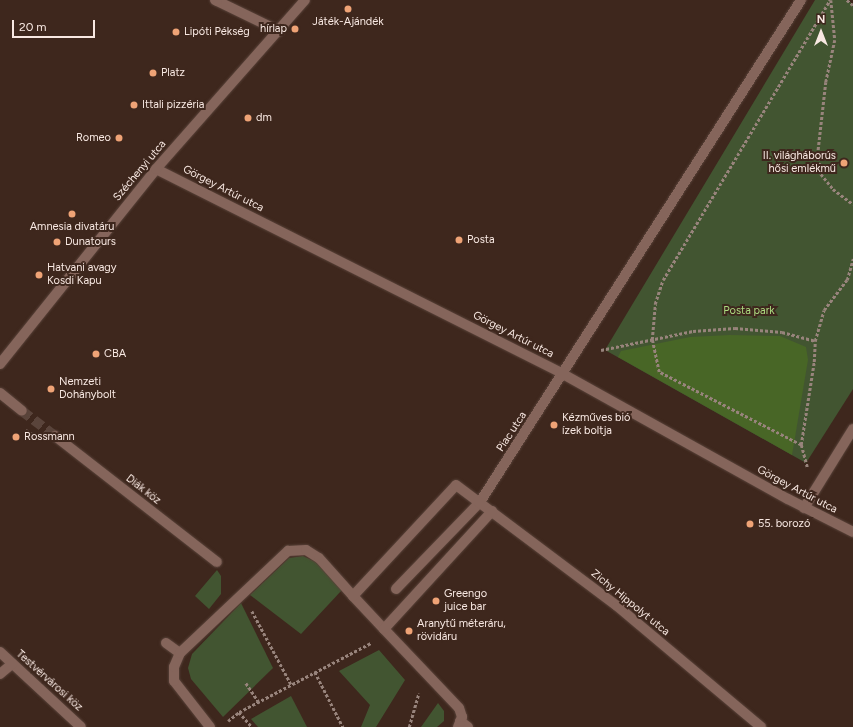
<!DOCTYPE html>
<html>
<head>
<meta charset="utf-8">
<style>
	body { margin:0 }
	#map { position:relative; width:853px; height:727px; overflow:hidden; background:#3e271d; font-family:Figtree,sans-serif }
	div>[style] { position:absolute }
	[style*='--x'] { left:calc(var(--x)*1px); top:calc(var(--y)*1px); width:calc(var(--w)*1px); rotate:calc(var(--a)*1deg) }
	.green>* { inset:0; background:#425531 }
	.forest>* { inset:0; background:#486626 }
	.pedestrian-tunnel>* { height:10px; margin-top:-5px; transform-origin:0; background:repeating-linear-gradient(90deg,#5a443b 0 10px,transparent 0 15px) }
	.path>* { height:2.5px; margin-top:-1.25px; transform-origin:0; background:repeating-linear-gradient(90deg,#98847c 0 3px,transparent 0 5px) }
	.roads { filter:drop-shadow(0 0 1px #584239) drop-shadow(0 0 1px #584239) }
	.service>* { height:10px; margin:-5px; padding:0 5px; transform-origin:5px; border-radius:5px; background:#85655b }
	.pedestrian>* { height:10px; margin:-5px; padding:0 5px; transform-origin:5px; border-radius:5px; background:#85655b }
	.minor>* { height:10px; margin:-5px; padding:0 5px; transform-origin:5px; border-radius:5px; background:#85655b }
	.dots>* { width:11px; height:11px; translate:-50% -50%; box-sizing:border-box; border:2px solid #3e271d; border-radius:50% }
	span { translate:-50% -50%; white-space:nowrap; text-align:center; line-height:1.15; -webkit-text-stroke:4px #3e271d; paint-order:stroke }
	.poi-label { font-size:11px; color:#f8e8e2 }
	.right { translate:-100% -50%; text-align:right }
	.left { translate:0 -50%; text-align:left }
	.street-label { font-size:11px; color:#f8e8e2 }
	.park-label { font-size:11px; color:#addb80 }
	.north { position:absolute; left:801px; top:12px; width:40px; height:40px; -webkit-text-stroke:3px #3e271d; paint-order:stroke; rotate:0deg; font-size:11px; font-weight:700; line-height:16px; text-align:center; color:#f8e8e2 }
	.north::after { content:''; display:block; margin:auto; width:14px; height:18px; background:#f8e8e2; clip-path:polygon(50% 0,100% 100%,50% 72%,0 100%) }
	.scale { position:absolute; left:12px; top:20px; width:83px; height:18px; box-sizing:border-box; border:2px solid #f8e8e2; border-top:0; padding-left:5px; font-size:12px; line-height:14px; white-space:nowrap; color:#f8e8e2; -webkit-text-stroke:3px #3e271d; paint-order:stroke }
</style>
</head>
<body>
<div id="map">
	<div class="green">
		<div style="clip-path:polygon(815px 0,847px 0,853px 4px,853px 389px,806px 463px,605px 350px)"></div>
		<div style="clip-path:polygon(303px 556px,316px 562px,342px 590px,301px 634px,250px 595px,289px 558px)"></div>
		<div style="clip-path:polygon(217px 570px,221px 576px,221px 594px,209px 609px,195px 596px)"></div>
		<div style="clip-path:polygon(241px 603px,273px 668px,223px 717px,191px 679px,188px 668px,192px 654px)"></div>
		<div style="clip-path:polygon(379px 650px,405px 680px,376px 727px,361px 727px,370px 705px,339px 671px)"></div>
		<div style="clip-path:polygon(291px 696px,307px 727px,258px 727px,251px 719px)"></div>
		<div style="clip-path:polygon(438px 703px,444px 711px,444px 721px,437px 727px,421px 727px)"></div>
	</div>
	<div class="forest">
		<div style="clip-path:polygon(730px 335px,780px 336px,806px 347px,808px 360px,792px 455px,618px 357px,621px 351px,690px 337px)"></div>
	</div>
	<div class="pedestrian-tunnel">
		<div style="--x:22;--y:411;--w:41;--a:37.1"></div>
	</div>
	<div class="path">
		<div style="--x:831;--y:0;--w:40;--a:84.3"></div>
		<div style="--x:835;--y:40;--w:43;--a:102.1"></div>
		<div style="--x:826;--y:82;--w:71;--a:96.4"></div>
		<div style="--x:818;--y:153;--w:21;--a:82"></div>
		<div style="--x:821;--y:174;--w:19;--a:51"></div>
		<div style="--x:833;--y:189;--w:25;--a:37"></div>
		<div style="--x:847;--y:0;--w:8;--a:40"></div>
		<div style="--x:601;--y:350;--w:94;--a:-11.7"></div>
		<div style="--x:693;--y:331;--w:42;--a:-4.1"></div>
		<div style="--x:735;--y:328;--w:47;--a:4.9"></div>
		<div style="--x:782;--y:332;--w:34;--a:15"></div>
		<div style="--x:26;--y:430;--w:13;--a:32"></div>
		<div style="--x:801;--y:445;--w:160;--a:-152.8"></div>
		<div style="--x:659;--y:372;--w:33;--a:-102"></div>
		<div style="--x:652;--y:340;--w:36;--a:-85"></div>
		<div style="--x:655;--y:304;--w:25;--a:-72"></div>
		<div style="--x:663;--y:280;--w:326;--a:-59.2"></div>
		<div style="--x:807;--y:467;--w:23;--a:-105"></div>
		<div style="--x:801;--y:445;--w:84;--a:-81.1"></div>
		<div style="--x:814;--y:362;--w:21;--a:-87"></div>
		<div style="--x:815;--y:341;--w:32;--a:-74"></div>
		<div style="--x:824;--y:310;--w:38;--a:-53"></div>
		<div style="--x:847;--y:280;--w:22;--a:-74"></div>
		<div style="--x:252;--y:611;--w:83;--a:61.9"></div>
		<div style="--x:315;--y:672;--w:62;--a:63"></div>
		<div style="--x:246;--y:683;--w:23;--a:56"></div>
		<div style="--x:239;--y:712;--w:20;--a:49"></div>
		<div style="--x:228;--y:721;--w:14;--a:-39"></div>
		<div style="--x:239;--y:712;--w:149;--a:-27.6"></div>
		<div style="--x:409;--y:727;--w:35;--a:-74"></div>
	</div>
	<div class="roads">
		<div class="service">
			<div style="--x:396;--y:589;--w:121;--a:-46"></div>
			<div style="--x:166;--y:643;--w:17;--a:36"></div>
			<div style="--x:460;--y:721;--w:10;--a:37"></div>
		</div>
		<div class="pedestrian">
			<div style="--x:217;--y:1;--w:69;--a:25.8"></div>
			<div style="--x:156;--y:169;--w:456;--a:26.7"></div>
			<div style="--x:0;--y:364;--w:250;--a:-51.3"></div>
			<div style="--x:156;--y:169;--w:225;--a:-48.6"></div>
			<div style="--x:0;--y:393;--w:28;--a:39"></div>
			<div style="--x:55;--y:436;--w:205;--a:37.9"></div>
			<div style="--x:0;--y:652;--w:110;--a:42.8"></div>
			<div style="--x:0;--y:674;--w:16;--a:-40"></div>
		</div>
		<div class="minor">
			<div style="--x:215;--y:0;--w:2;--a:27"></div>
			<div style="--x:563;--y:374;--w:257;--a:29.1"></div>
			<div style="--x:788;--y:499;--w:73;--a:26.9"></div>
			<div style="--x:480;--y:502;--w:596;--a:-57.4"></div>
			<div style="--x:804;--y:508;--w:93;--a:-58.2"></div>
			<div style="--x:353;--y:596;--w:45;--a:46.8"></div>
			<div style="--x:210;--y:727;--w:58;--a:-128"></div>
			<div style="--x:174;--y:681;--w:14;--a:-90"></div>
			<div style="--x:174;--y:667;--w:15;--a:-67"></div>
			<div style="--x:180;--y:653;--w:149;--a:-43.4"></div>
			<div style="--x:288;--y:551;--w:18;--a:-3"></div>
			<div style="--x:306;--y:550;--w:15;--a:32"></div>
			<div style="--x:319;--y:558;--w:51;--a:48.2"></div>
			<div style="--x:353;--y:596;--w:151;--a:-47.1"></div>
			<div style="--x:456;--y:485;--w:201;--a:36.9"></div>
			<div style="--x:617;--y:606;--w:188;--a:40"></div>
			<div style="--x:458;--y:727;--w:11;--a:-68"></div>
			<div style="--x:462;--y:717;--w:9;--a:-108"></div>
			<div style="--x:459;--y:708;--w:109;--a:-133.5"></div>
			<div style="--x:384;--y:629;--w:160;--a:-47.5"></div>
		</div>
	</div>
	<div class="dots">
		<div style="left:348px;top:9px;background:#efa376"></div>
		<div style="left:295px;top:29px;background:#efa376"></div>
		<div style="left:176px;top:32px;background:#efa376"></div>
		<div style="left:153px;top:73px;background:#efa376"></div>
		<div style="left:134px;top:105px;background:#efa376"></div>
		<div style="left:248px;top:118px;background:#efa376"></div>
		<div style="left:119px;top:138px;background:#efa376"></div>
		<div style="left:844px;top:163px;background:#efa376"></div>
		<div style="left:72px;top:214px;background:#efa376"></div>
		<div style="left:459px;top:240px;background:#efa376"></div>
		<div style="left:57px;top:242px;background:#efa376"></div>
		<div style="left:39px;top:275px;background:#efa376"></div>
		<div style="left:96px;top:354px;background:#efa376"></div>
		<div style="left:51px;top:389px;background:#efa376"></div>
		<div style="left:554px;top:425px;background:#efa376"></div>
		<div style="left:16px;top:437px;background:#efa376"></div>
		<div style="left:750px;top:524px;background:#efa376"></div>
		<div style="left:436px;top:601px;background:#efa376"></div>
		<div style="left:409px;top:631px;background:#efa376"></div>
	</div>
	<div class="poi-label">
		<span style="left:348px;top:22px">Játék-Ajándék</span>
		<span class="right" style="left:287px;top:29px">hírlap</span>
		<span class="left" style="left:184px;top:32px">Lipóti Pékség</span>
		<span class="left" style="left:161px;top:73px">Platz</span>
		<span class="left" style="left:142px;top:105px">Ittali pizzéria</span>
		<span class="left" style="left:256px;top:118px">dm</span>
		<span class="right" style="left:111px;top:138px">Romeo</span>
		<span class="right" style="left:836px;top:163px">II. világháborús<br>hősi emlékmű</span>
		<span style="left:72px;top:227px">Amnesia divatáru</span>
		<span class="left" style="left:467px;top:240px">Posta</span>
		<span class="left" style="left:65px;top:242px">Dunatours</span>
		<span class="left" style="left:47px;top:275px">Hatvani avagy<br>Kosdi Kapu</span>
		<span class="left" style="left:104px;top:354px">CBA</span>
		<span class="left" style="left:59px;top:389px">Nemzeti<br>Dohánybolt</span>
		<span class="left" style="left:562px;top:425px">Kézműves bió<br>ízek boltja</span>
		<span class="left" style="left:24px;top:437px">Rossmann</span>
		<span class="left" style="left:758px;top:524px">55. borozó</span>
		<span class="left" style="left:444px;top:601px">Greengo<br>juice bar</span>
		<span class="left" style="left:417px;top:631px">Aranytű méteráru,<br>rövidáru</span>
	</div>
	<div class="street-label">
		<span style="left:140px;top:171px;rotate:-50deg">Széchenyi utca</span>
		<span style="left:223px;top:189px;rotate:27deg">Görgey Artúr utca</span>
		<span style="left:513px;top:335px;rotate:27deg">Görgey Artúr utca</span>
		<span style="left:512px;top:432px;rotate:-57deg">Piac utca</span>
		<span style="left:143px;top:490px;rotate:38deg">Diák köz</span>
		<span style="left:797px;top:490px;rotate:28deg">Görgey Artúr utca</span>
		<span style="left:630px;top:603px;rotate:39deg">Zichy Hippolyt utca</span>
		<span style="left:49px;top:681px;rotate:42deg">Testvérvárosi köz</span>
	</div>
	<div class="park-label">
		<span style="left:749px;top:311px">Posta park</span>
	</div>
	<div class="north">N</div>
	<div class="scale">20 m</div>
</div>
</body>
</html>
